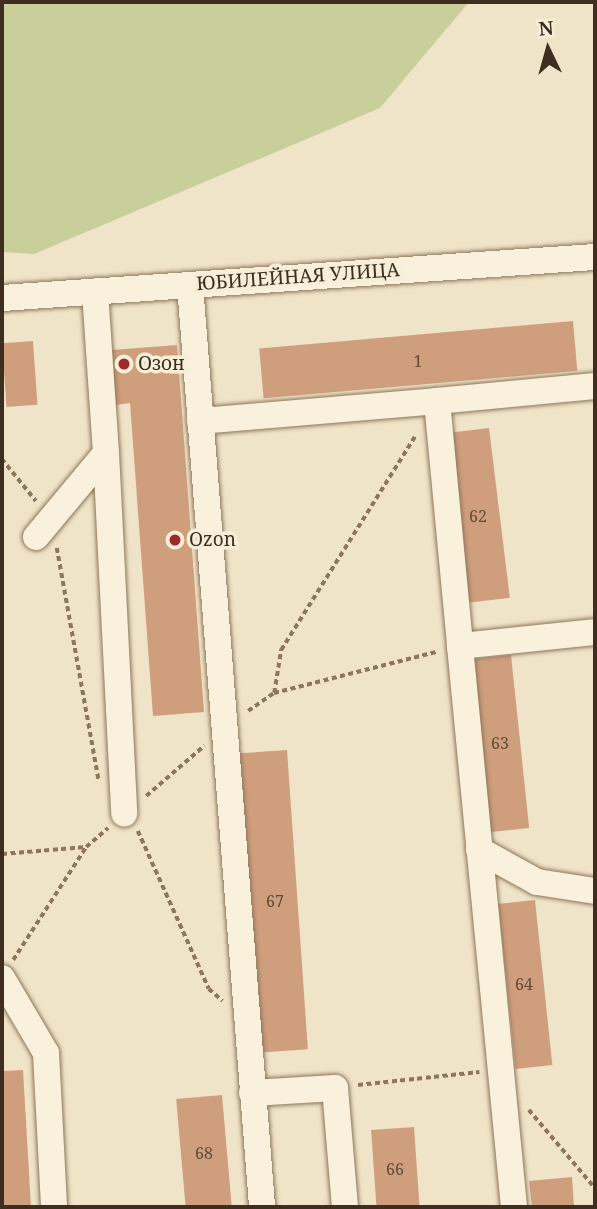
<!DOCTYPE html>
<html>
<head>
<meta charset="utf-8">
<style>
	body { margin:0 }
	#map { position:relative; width:597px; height:1209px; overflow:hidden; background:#f0e4c8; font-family:"Noto Serif",serif }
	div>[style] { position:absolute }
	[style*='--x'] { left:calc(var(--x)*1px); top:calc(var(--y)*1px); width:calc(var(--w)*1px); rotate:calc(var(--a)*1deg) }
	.green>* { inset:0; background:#c9cf9b }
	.building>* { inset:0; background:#cf9f7d; transform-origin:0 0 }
	.path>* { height:3.5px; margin-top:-1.75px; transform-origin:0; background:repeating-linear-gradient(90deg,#8d765c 0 5px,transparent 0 8.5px) }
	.roads { filter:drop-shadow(0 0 2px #8d765c) drop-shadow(0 0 2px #8d765c) }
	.minor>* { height:26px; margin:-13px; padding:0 13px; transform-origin:13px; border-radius:13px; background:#faf1dc }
	.dots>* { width:19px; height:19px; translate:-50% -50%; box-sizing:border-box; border:4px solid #f7eed8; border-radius:50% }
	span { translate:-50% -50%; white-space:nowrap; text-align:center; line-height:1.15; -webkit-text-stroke:7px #f7eed8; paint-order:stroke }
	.number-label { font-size:16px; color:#624a37 }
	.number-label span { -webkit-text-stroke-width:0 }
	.street-label { font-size:19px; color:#3d2e20 }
	.poi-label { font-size:19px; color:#3d2e20 }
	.left { translate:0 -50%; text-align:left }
	.frame { position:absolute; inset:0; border:4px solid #3d2e20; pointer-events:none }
	.north { position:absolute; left:513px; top:14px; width:70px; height:70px; -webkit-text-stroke:5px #f7eed8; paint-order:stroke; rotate:355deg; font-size:19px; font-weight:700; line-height:28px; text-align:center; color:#3d2e20 }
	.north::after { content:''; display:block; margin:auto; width:24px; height:32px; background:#3d2e20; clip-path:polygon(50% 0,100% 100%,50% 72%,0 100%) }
</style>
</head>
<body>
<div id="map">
	<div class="green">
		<div style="clip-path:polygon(2px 2px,469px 2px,380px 108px,34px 254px,2px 252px)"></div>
	</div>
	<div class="building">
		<div style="left:573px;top:321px;width:50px;height:315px;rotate:85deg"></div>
		<div style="left:33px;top:341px;width:64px;height:31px;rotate:86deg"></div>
		<div style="clip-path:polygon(177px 345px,204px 712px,153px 716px,130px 403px,116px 405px,112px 350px)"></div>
		<div style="left:489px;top:428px;width:171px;height:42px;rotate:83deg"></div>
		<div style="left:511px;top:655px;width:174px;height:40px;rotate:84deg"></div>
		<div style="left:287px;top:750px;width:300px;height:47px;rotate:86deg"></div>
		<div style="left:535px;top:900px;width:166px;height:37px;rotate:84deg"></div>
		<div style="clip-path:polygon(23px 1070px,31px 1207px,2px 1207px,2px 1071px)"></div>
		<div style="left:222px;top:1095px;width:112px;height:46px;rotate:85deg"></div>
		<div style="left:414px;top:1127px;width:80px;height:43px;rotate:86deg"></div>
		<div style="clip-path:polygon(572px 1177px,574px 1207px,532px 1207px,529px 1181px)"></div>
	</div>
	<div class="path">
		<div style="--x:2;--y:459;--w:54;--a:51"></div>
		<div style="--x:57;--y:548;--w:237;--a:79.8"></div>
		<div style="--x:274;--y:693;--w:44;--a:-80.8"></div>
		<div style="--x:281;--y:650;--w:252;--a:-57.9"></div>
		<div style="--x:248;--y:711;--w:32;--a:-35"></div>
		<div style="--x:274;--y:693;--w:167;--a:-14.2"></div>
		<div style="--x:146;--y:796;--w:77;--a:-40.8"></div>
		<div style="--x:138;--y:831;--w:173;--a:65.8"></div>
		<div style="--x:209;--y:989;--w:18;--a:41"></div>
		<div style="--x:2;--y:854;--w:84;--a:-4.8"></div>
		<div style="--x:86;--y:847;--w:29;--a:-41"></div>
		<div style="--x:13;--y:960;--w:135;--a:-57.1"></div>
		<div style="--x:358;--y:1085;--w:122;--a:-6.1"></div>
		<div style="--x:529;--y:1110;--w:102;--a:49.8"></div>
	</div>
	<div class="roads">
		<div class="minor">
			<div style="--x:190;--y:285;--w:925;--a:85.53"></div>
			<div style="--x:2;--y:298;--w:594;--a:-3.96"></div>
			<div style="--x:595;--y:386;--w:159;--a:174.6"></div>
			<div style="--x:437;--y:401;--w:246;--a:84.6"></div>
			<div style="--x:460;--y:646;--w:136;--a:-5.9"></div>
			<div style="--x:200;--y:421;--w:238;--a:-4.8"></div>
			<div style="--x:106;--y:453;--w:361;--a:87.1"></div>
			<div style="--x:36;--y:537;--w:109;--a:-50.2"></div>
			<div style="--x:106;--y:453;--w:162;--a:-93.9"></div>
			<div style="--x:460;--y:646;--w:564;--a:84.5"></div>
			<div style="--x:479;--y:850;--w:66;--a:28.9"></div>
			<div style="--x:537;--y:882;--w:59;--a:8.8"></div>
			<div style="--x:2;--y:978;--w:87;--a:59.6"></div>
			<div style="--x:46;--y:1053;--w:154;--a:87"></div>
			<div style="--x:252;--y:1093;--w:83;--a:-3.4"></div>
			<div style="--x:335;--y:1088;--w:119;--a:85.2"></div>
		</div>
	</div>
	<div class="dots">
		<div style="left:124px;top:364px;background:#9e2a2b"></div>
		<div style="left:175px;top:540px;background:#9e2a2b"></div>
	</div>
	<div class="number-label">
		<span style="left:418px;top:361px">1</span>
		<span style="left:478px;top:516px">62</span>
		<span style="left:500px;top:743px">63</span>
		<span style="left:275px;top:901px">67</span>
		<span style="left:524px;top:984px">64</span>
		<span style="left:204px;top:1153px">68</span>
		<span style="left:395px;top:1169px">66</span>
	</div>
	<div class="street-label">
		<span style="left:298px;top:277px;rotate:-4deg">ЮБИЛЕЙНАЯ УЛИЦА</span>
	</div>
	<div class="poi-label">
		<span class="left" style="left:138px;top:364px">Озон</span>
		<span class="left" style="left:189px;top:540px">Ozon</span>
	</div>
	<div class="frame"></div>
	<div class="north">N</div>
</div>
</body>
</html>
